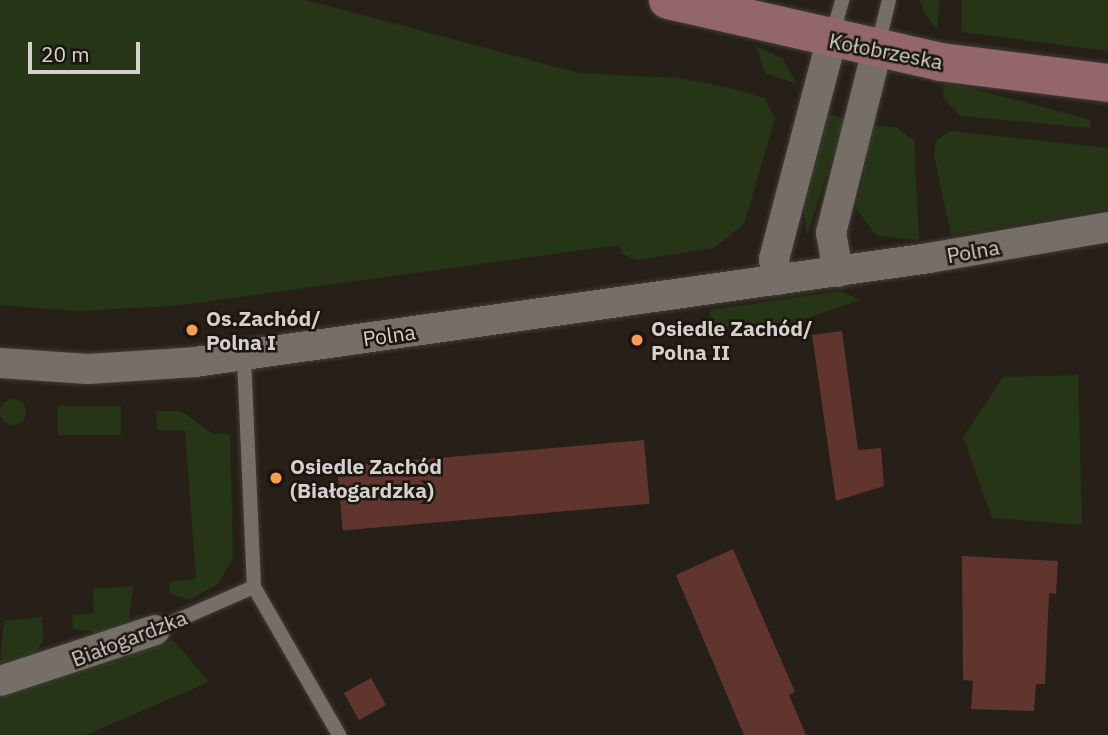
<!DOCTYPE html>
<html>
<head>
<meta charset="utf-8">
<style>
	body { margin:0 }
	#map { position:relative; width:1108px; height:735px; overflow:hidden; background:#262019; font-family:"IBM Plex Sans",sans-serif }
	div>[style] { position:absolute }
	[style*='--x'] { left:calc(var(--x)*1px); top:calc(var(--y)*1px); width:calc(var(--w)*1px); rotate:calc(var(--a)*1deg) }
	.green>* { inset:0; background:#253516; transform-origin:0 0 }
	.round { border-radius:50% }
	.building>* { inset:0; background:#5f352e; transform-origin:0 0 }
	.roads { filter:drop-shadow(0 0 2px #433d39) drop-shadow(0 0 2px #433d39) }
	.service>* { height:14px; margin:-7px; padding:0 7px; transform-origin:7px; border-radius:7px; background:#766f67 }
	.minor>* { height:30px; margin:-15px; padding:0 15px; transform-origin:15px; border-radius:15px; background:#766f67 }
	.secondary>* { height:38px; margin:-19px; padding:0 19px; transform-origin:19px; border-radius:19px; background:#93676a }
	.dots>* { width:19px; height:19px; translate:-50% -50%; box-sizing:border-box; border:4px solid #1c1610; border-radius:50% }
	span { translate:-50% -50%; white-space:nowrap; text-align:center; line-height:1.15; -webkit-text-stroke:5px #1c1610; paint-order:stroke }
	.street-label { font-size:21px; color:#d6d1cd }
	.poi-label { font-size:21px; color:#d6d1cd; font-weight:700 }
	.left { translate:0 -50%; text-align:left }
	.scale { position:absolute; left:28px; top:42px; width:112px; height:32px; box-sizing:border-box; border:4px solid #d6d1cd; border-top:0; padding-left:9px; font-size:21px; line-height:24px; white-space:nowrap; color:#d6d1cd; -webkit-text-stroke:5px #1c1610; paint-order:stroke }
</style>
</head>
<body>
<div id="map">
	<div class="green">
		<div style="clip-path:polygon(0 0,306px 0,579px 73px,680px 78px,734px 89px,765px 98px,775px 119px,744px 224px,714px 248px,637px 260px,622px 254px,619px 245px,174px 306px,79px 311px,0 305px)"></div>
		<div style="clip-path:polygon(920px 0,939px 0,937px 29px,925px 14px)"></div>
		<div style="clip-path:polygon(962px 0,1108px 0,1108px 51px,961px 32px)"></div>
		<div style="clip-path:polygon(756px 46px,782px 58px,797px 84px,765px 73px)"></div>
		<div style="clip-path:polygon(944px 81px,1091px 120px,1090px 128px,961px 116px,943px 98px)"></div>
		<div style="clip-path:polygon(829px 114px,845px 119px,807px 235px,803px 207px)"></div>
		<div style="clip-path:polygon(873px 126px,896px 127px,914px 140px,919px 240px,877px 236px,856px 209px)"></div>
		<div style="clip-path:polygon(950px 131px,1108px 148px,1108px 209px,951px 235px,934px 154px,936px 141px)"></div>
		<div style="clip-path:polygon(840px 291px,860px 300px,799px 321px,713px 328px,709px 310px)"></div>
		<div style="clip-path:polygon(1078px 375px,1082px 525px,992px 518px,963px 437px,1003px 377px)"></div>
		<div class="round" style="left:0;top:399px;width:26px;height:26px"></div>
		<div style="left:58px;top:406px;width:63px;height:29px"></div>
		<div style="clip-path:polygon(156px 411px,181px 411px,213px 434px,230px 434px,233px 558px,218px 584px,189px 600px,170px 594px,169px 582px,196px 579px,185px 430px,157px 430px)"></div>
		<div style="clip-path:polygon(133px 586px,129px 620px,104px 633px,73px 629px,72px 615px,94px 613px,93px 589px)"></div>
		<div style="clip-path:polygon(42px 617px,43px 641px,36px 652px,0 663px,4px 621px)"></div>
		<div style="clip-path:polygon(173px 640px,209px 682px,86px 735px,0 735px,0 697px)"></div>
	</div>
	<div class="building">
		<div style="clip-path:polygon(842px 331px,858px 450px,881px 448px,884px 486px,836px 501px,812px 335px)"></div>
		<div style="left:644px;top:440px;width:64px;height:308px;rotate:85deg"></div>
		<div style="clip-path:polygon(733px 549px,795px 692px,789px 695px,806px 735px,744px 735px,676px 575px)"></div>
		<div style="clip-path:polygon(962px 556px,1058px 561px,1056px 594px,1049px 593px,1045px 684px,1036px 684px,1034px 711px,971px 709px,973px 681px,963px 680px)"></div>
		<div style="left:371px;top:678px;width:31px;height:31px;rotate:61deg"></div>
	</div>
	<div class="roads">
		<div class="service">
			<div style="--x:832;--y:36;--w:37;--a:-74"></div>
			<div style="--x:878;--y:45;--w:46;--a:-76.3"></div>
			<div style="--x:254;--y:587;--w:171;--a:60.1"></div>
			<div style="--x:155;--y:630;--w:108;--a:-23.5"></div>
			<div style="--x:254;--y:587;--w:231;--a:-92.5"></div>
		</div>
		<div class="minor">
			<div style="--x:838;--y:272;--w:40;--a:-100"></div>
			<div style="--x:831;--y:233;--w:189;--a:-75.9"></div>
			<div style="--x:777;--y:280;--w:21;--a:-98"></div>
			<div style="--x:774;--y:259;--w:225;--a:-75.3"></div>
			<div style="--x:0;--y:363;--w:88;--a:3.9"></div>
			<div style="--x:88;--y:369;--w:107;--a:-3.7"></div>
			<div style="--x:195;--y:362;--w:741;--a:-8.06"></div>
			<div style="--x:929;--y:258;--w:182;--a:-9.8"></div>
			<div style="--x:0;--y:681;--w:163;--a:-18.2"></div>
		</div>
		<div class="secondary">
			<div style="--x:668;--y:0;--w:279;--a:12.8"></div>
			<div style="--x:940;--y:62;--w:169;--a:7.1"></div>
		</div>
	</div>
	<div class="dots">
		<div style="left:192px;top:330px;background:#fc9e52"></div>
		<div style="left:637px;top:340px;background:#fc9e52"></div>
		<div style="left:276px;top:478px;background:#fc9e52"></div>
	</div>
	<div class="street-label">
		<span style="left:886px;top:51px;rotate:11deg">Kołobrzeska</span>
		<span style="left:973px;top:251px;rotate:-10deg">Polna</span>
		<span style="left:389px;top:335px;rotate:-8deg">Polna</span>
		<span style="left:129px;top:638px;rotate:-21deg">Białogardzka</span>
	</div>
	<div class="poi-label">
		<span class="left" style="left:206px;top:330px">Os.Zachód/<br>Polna I</span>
		<span class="left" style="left:651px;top:340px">Osiedle Zachód/<br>Polna II</span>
		<span class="left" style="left:290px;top:478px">Osiedle Zachód<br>(Białogardzka)</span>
	</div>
	<div class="scale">20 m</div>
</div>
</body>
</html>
